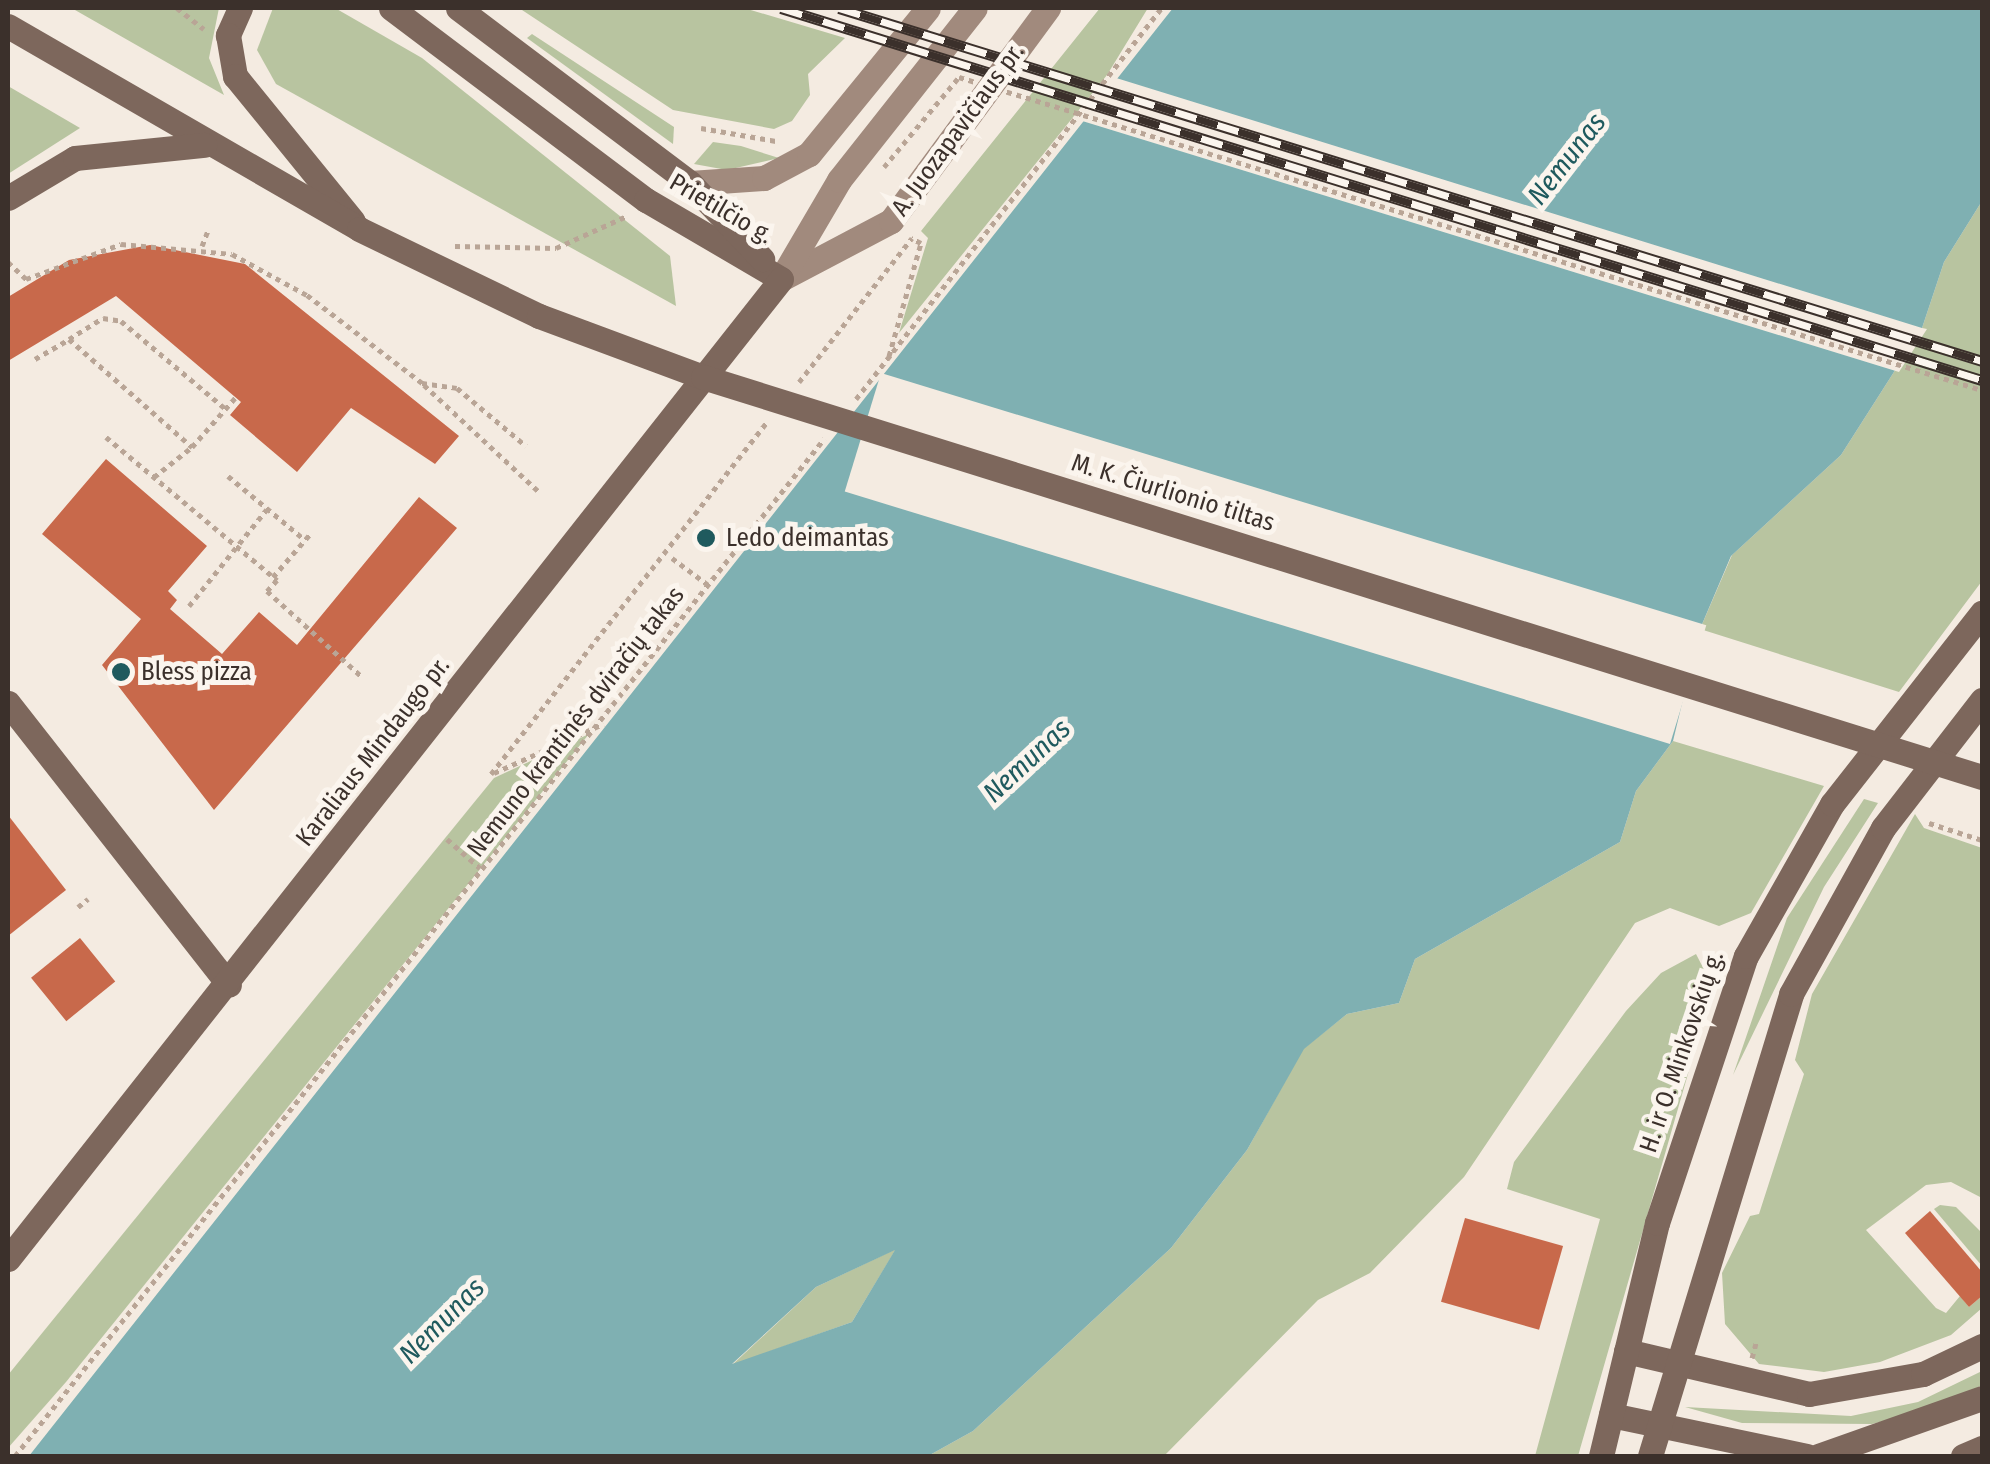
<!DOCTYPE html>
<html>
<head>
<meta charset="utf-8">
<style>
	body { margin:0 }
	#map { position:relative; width:1990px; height:1464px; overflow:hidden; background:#f4ebe1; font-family:"Fira Sans Condensed",sans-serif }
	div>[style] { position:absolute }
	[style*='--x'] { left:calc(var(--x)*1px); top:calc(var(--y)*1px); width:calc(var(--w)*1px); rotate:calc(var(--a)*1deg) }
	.green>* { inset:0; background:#b8c4a0 }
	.water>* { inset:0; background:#7fb0b2 }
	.pier>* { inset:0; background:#f4ebe1; transform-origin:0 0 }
	.building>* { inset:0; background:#c8694b; transform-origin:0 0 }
	.path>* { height:5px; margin-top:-2.5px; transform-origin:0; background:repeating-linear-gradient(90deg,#b9a596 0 5px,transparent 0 10px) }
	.secondary>* { height:25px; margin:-12.5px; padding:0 12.5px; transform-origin:12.5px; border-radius:12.5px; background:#a18a7d }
	.primary>* { height:25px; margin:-12.5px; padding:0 12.5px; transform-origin:12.5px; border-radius:12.5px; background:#7d675c }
	.rail>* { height:11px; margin-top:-5.5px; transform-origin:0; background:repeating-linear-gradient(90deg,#fbf5ee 0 22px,#3b302b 0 44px); box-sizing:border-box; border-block:2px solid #3b302b }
	.path-bridge>* { height:5px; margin-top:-2.5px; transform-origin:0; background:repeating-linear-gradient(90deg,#b9a596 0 5px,transparent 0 10px) }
	.primary-bridge>* { height:25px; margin:-12.5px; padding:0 12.5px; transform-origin:12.5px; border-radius:12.5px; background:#7d675c }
	.dots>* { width:28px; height:28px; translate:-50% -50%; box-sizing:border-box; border:5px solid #fbf5ee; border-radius:50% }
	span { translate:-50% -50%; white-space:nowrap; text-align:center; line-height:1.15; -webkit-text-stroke:10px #fbf5ee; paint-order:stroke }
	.street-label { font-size:25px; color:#3b302b }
	.poi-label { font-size:25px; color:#3b302b }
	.left { translate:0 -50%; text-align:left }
	.water-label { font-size:28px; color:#1f5a5e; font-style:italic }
	.frame { position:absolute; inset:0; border:10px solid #3b302b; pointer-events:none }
</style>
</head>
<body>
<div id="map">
	<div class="green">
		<div style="clip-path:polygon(219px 8px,209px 58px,224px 95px,75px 10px)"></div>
		<div style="clip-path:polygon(273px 8px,335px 8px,422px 58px,670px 256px,676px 306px,276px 84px,257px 50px)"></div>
		<div style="clip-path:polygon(519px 8px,744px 8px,845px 38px,808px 74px,810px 95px,792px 121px,774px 129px,673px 110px)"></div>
		<div style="clip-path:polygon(1100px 8px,1148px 8px,1107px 75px,899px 333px,928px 238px,921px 231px)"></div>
		<div style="clip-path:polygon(532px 34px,674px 127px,673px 144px,527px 38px)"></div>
		<div style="clip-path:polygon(8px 86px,80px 128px,8px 174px)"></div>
		<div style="clip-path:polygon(713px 142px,741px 146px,779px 158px,727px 170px,694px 164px)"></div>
		<div style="clip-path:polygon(1982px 201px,1982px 581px,1899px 692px,1700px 629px,1732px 555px,1841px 455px,1922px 328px,1944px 262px)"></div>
		<div style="clip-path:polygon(589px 734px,66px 1382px,8px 1448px,8px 1375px,494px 778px)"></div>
		<div style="clip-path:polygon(1673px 741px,1824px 786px,1751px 913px,1719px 926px,1670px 908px,1635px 923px,1464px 1177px,1370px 1273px,1318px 1300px,1164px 1456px,928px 1456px,973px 1431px,1171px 1248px,1247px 1150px,1303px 1049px,1347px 1014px,1399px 1003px,1415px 959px,1620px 842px,1636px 791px)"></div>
		<div style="clip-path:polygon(1864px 799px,1878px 803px,1824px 887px,1733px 1075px,1787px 918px)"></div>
		<div style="clip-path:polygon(1915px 814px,1924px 828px,1982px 848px,1982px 1198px,1951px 1182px,1926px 1185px,1866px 1230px,1936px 1308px,1946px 1313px,1960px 1296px,1969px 1307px,1982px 1296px,1982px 1308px,1951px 1335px,1880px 1362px,1824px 1372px,1759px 1364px,1725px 1324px,1722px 1273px,1750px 1216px,1759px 1214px,1804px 1074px,1795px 1060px,1812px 994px)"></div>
		<div style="clip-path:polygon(1696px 954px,1713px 987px,1578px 1456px,1535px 1456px,1600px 1219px,1507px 1189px,1514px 1162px,1626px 1011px,1661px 973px)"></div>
		<div style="clip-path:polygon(1940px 1205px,1956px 1207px,1982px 1233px,1982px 1266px,1934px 1209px)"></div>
		<div style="clip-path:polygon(896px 1249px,852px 1322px,732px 1365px,816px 1287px)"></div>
		<div style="clip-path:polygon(1982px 1371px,1982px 1385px,1943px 1406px,1872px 1424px,1742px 1423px,1685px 1407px,1851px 1416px,1918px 1402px)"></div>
	</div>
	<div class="water">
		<div style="clip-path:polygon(evenodd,1173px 8px,1982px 8px,1982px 201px,1944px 262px,1922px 328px,1841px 455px,1731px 556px,1700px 629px,1673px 741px,1636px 791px,1620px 842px,1415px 959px,1399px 1003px,1347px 1014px,1304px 1049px,1247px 1150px,1171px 1248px,973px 1431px,928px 1456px,29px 1456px,1173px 8px,895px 1250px,852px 1322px,732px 1364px,816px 1287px,895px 1250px)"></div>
	</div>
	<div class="pier">
		<div style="clip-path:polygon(1113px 77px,1922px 328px,1927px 329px,1899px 372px,1079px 120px)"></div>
		<div style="left:881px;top:373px;width:863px;height:124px;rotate:17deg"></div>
	</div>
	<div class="building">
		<div style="clip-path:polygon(150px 245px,245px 264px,459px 436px,435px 464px,351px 408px,297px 472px,230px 415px,241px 402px,116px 296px,8px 361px,8px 297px,69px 260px)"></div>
		<div style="clip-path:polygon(106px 459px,207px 546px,168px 591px,177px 600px,170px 609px,222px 654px,259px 612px,297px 645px,419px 497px,457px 528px,214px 810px,102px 665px,141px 619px,42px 534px)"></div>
		<div style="clip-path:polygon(8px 815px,66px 890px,8px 936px)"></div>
		<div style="left:80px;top:938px;width:56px;height:63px;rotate:51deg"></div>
		<div style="clip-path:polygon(1930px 1211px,1982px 1272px,1982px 1296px,1969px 1307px,1905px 1233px)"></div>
		<div style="left:1465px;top:1218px;width:102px;height:87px;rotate:16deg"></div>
	</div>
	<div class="path">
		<div style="--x:177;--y:8;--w:34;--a:38"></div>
		<div style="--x:701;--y:128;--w:76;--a:9.8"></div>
		<div style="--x:884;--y:167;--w:117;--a:-50.2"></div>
		<div style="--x:202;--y:246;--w:17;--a:-69"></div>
		<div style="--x:455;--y:246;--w:101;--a:1.1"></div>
		<div style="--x:556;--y:248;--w:78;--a:-24.3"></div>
		<div style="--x:8;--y:262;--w:25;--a:43"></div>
		<div style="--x:26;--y:279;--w:101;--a:-20.2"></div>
		<div style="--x:121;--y:244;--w:111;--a:5.1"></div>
		<div style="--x:232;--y:254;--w:85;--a:28.7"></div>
		<div style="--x:307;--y:295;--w:145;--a:37.4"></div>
		<div style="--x:422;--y:383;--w:35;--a:8"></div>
		<div style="--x:457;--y:388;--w:90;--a:40"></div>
		<div style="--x:69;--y:339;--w:40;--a:-32"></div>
		<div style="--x:103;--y:318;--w:18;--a:9"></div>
		<div style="--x:121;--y:321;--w:137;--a:40"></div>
		<div style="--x:889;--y:356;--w:117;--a:-74.2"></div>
		<div style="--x:921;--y:243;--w:11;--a:-153"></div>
		<div style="--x:35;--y:359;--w:39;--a:-30"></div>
		<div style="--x:69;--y:339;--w:164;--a:41.3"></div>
		<div style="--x:192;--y:447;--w:67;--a:-48.7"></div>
		<div style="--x:799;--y:382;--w:183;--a:-51.9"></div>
		<div style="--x:424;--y:385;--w:156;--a:42.9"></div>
		<div style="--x:856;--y:399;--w:497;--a:-52"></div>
		<div style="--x:106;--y:437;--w:223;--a:39.9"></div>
		<div style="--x:277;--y:580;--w:15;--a:132"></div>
		<div style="--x:267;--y:591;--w:127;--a:42.1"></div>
		<div style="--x:228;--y:476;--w:100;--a:39.7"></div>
		<div style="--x:154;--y:477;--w:48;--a:-38.3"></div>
		<div style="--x:672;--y:558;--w:44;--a:36.6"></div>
		<div style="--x:273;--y:577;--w:58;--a:-49.2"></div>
		<div style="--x:189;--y:606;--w:124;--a:-51.2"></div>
		<div style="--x:494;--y:773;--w:120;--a:-24.2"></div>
		<div style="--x:491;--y:774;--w:447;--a:-51.9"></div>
		<div style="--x:1929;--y:823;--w:56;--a:17.8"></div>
		<div style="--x:447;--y:839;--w:44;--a:41.3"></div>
		<div style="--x:78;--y:907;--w:13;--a:-39"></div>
		<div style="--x:1752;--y:1358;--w:16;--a:-75"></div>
		<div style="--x:15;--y:1456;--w:1300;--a:-51.5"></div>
	</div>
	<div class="secondary">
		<div style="--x:690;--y:183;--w:74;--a:-3.9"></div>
		<div style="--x:764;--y:178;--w:51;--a:-28.1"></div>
		<div style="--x:809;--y:154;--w:188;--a:-50.8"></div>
		<div style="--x:781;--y:279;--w:124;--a:-27.8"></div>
		<div style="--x:891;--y:221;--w:265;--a:-53.6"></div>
		<div style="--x:781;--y:279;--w:115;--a:-59.6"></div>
		<div style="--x:839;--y:180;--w:219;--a:-51.7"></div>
	</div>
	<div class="primary">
		<div style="--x:240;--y:8;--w:30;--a:114"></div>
		<div style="--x:228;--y:35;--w:42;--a:80.3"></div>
		<div style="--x:235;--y:76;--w:187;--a:50.9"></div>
		<div style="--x:391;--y:8;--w:319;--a:37"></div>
		<div style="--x:646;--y:200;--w:156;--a:30.3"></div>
		<div style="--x:458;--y:8;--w:291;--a:37"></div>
		<div style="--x:690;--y:183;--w:105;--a:46.5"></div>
		<div style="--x:8;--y:26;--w:405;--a:30"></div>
		<div style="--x:8;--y:198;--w:78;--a:-30.8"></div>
		<div style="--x:75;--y:158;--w:130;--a:-5.8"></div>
		<div style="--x:8;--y:703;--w:358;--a:51.9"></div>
		<div style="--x:8;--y:1259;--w:1248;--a:-51.73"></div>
		<div style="--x:1626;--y:1351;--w:188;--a:13.2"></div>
		<div style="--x:1809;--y:1394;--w:116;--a:-10"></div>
		<div style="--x:1923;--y:1374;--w:65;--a:-25.4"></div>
		<div style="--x:1611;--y:1415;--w:200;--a:11.8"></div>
		<div style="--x:1601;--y:1456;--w:240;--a:-76.5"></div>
		<div style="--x:1657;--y:1223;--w:281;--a:-71.6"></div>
		<div style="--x:1746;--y:956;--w:175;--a:-60.5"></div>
		<div style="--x:1832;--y:804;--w:243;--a:-51.9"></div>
		<div style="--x:1650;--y:1456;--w:483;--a:-73"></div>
		<div style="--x:1791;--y:994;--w:190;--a:-61"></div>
		<div style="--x:1883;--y:828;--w:162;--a:-52.3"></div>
		<div style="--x:1818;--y:1456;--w:174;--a:-19.5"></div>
		<div style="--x:1963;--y:1456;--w:21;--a:-23"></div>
	</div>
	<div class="rail">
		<div style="--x:781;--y:8;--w:1257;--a:17.21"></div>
		<div style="--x:839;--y:8;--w:1196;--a:17.16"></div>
	</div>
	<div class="path-bridge">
		<div style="--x:959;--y:77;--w:1070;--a:17.01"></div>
	</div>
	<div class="primary-bridge">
		<div style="--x:359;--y:229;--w:200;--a:25.8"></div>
		<div style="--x:539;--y:316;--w:175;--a:20.4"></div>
		<div style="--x:703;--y:377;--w:1340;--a:17.37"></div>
	</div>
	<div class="dots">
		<div style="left:706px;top:538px;background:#1f5a5e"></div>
		<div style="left:121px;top:672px;background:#1f5a5e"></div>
	</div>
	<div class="street-label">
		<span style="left:958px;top:130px;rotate:-54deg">A. Juozapavičiaus pr.</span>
		<span style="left:721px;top:209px;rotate:30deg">Prietilčio g.</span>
		<span style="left:1173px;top:493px;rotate:17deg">M. K. Čiurlionio tiltas</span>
		<span style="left:576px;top:722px;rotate:-52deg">Nemuno krantinės dviračių takas</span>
		<span style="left:373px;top:752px;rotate:-52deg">Karaliaus Mindaugo pr.</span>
		<span style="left:1682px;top:1052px;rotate:-71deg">H. ir O. Minkovskių g.</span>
	</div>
	<div class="poi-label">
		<span class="left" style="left:726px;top:538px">Ledo deimantas</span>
		<span class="left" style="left:141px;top:672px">Bless pizza</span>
	</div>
	<div class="water-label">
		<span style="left:1567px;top:159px;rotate:-52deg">Nemunas</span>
		<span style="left:1027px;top:761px;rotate:-43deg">Nemunas</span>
		<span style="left:442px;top:1321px;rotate:-45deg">Nemunas</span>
	</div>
	<div class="frame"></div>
</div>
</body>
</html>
